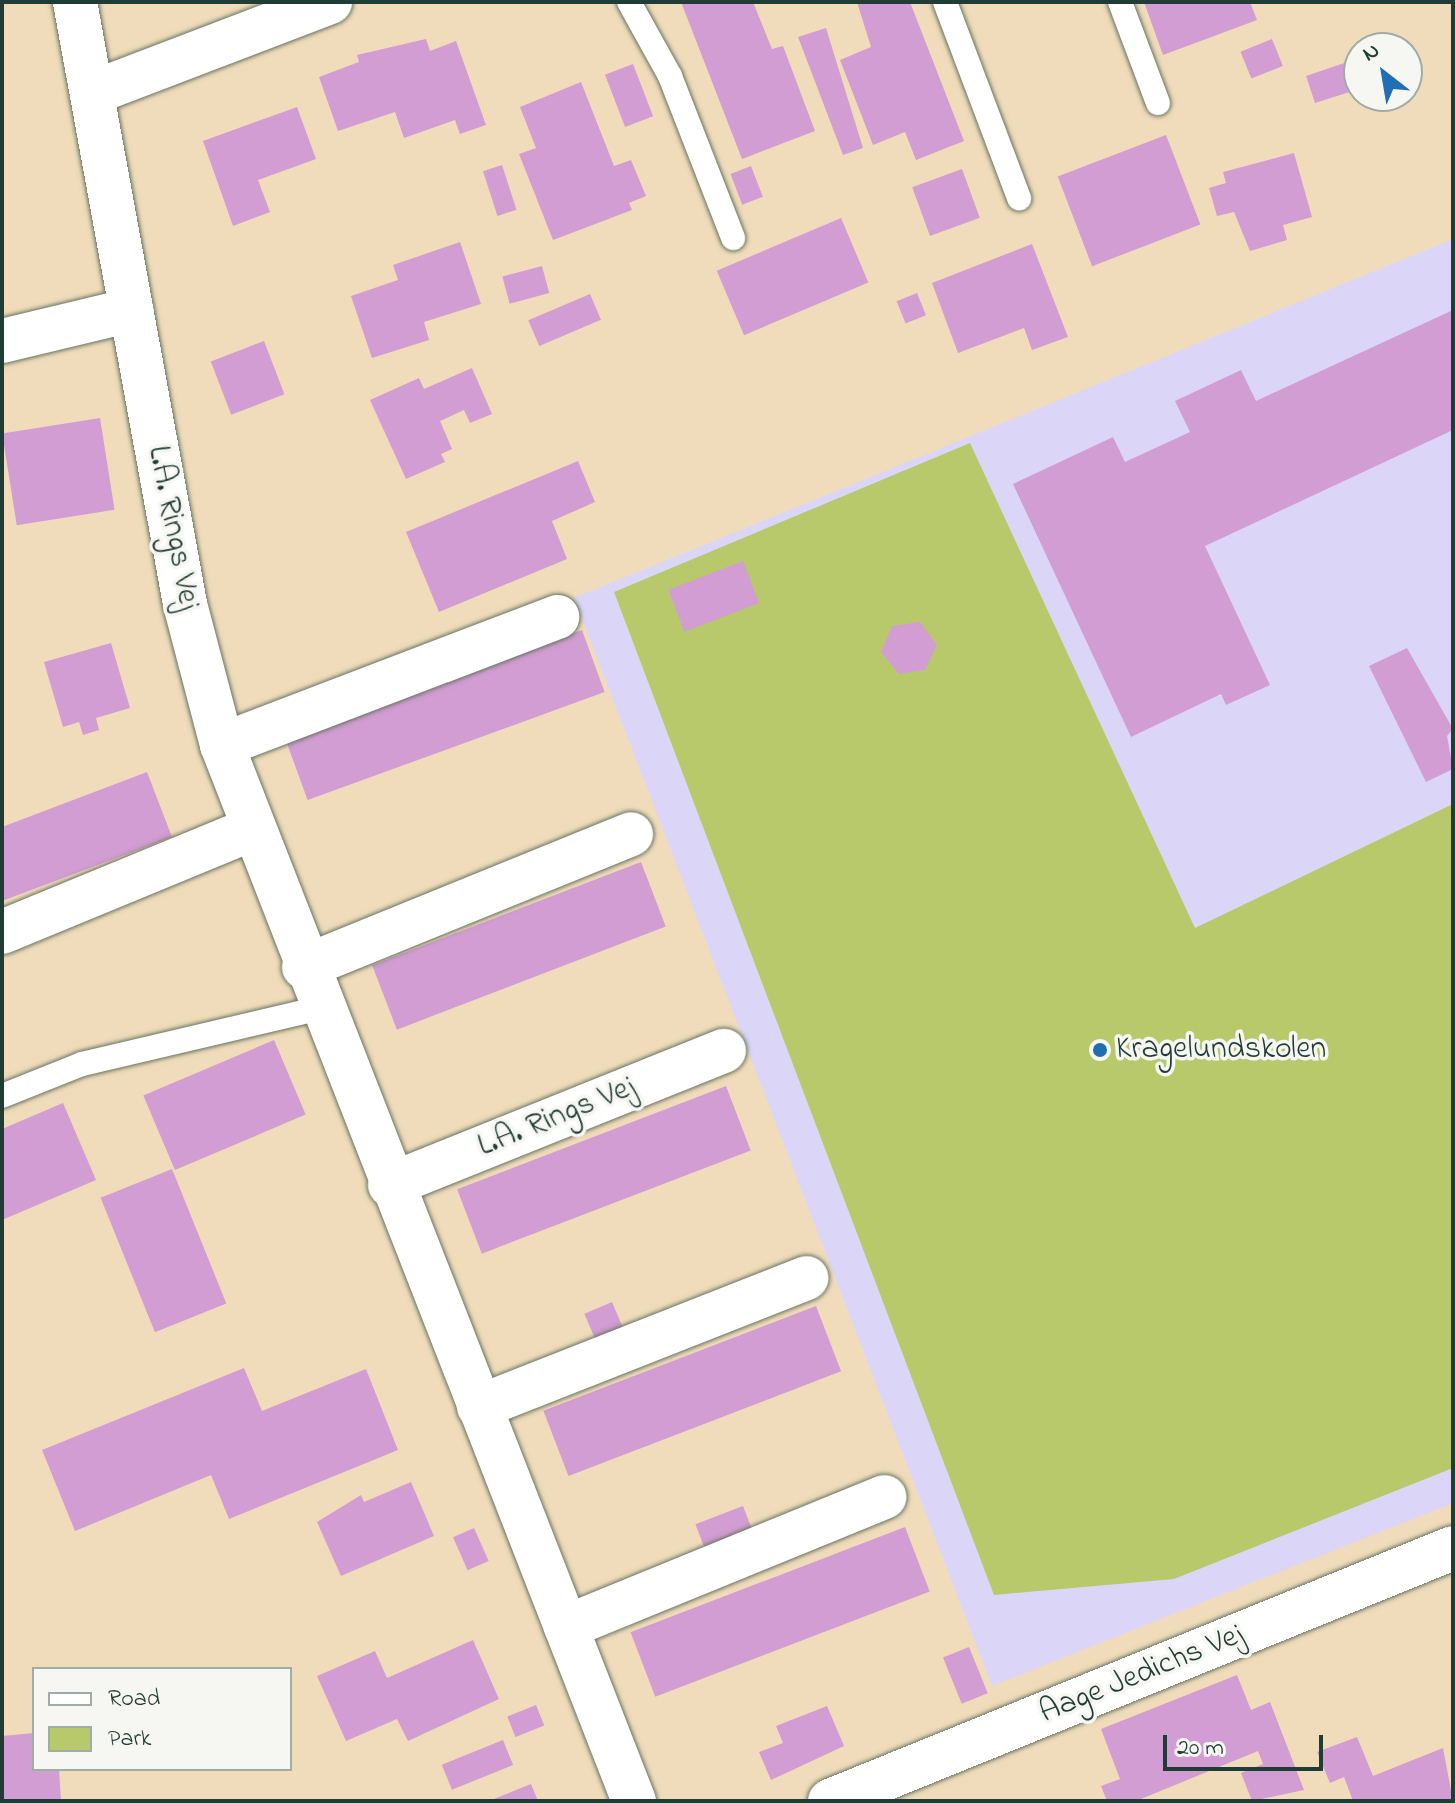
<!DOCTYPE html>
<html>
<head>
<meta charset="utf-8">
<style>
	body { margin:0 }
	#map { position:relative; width:1455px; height:1803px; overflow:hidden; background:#f0dcba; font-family:"Indie Flower",sans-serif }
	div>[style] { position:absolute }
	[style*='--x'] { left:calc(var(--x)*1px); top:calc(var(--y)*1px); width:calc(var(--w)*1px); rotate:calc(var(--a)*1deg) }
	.built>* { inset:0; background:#dbd6f7 }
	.green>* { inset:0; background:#b8c96c }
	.building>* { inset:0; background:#d29dd2; transform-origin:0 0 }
	.roads { filter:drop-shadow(0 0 2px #687563) drop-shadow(0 0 2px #687563) }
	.lane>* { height:24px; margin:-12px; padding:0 12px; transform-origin:12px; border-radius:12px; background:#fff }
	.street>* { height:44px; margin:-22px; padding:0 22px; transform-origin:22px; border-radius:22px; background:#fff }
	.dots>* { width:22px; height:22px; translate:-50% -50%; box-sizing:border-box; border:4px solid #f6f6f2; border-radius:50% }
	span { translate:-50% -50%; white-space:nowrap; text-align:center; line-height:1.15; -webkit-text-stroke:7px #f6f6f2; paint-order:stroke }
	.street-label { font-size:32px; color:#1f3d34 }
	.poi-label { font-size:32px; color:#1f3d34 }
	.left { translate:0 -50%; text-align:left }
	.frame { position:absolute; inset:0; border:4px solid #1f3d34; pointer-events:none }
	.legend { position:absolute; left:32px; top:1667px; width:260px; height:104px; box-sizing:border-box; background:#f6f6f2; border:2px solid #a0aca6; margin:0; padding:10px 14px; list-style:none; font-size:24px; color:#1f3d34 }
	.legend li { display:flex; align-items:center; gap:16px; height:40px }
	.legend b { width:40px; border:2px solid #a0aca6 }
	.north { position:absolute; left:1343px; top:32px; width:80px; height:80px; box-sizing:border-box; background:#f6f6f2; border:2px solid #a0aca6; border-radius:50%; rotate:329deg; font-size:22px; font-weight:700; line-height:32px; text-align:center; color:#1f3d34 }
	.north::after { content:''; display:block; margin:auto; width:28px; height:36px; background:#1f6fb2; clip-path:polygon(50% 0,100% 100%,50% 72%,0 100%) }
	.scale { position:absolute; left:1163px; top:1735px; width:160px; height:36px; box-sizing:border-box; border:4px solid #1f3d34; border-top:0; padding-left:10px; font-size:24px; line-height:28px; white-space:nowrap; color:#1f3d34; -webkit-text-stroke:6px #f6f6f2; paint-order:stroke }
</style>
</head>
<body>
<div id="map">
	<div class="built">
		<div style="clip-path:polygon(1453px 239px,1453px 1503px,992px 1686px,574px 598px)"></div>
	</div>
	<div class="green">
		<div style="clip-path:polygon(970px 443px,1195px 928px,1453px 804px,1453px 1468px,1174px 1579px,994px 1595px,614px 592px)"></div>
	</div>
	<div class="building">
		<div style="clip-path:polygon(681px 2px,753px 2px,772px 49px,783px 46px,815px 131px,742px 159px)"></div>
		<div style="clip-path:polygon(857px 2px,910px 2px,964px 141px,916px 160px,905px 132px,873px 145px,840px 60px,871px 47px)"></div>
		<div style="clip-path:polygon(1144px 2px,1250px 2px,1257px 20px,1163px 55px)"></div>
		<div style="clip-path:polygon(826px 28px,863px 148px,843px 155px,798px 37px)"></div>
		<div style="clip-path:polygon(426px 39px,430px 51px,456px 41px,486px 125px,460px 134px,455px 120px,404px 138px,395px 112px,338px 131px,319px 77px,359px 62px,357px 55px)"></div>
		<div style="left:1272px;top:39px;width:29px;height:34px;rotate:68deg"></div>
		<div style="clip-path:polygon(1359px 58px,1359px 89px,1315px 103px,1306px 76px)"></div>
		<div style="left:633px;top:64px;width:56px;height:30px;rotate:69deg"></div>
		<div style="clip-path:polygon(581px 82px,614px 166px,631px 160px,646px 196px,629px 203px,632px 210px,553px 240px,519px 154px,536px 148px,520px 107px)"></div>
		<div style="clip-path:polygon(297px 107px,316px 159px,258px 180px,270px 212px,233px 226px,203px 141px)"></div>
		<div style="left:1166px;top:135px;width:96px;height:116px;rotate:69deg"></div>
		<div style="clip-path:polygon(1294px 153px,1312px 217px,1283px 225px,1287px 240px,1250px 251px,1234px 212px,1217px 216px,1209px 188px,1226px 183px,1223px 172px)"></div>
		<div style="left:502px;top:165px;width:47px;height:20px;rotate:72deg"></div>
		<div style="left:751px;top:166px;width:33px;height:22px;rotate:69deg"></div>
		<div style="left:962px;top:169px;width:52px;height:53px;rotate:70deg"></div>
		<div style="left:841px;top:218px;width:70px;height:135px;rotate:67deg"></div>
		<div style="clip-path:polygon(460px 242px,481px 304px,424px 322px,429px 340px,372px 358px,351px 296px,398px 280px,393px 265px)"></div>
		<div style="clip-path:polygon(1032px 244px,1068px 337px,1032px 350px,1024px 328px,958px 353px,932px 283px)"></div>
		<div style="left:542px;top:266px;width:28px;height:41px;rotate:75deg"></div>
		<div style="left:917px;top:293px;width:24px;height:22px;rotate:68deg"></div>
		<div style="left:590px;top:294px;width:28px;height:67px;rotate:67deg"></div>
		<div style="clip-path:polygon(1453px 310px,1453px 430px,1205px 546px,1270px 685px,1226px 705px,1221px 694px,1131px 737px,1013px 484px,1113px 437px,1125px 462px,1190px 432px,1175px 401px,1241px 370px,1256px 401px)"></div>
		<div style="left:264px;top:341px;width:57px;height:57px;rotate:69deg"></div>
		<div style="clip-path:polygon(472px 368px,492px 414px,470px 423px,464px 410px,440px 421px,452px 449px,441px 454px,445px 462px,406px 479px,370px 400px,419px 378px,424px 389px)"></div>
		<div style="left:100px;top:418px;width:93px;height:99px;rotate:81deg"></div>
		<div style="clip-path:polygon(578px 461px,595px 502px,552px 521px,567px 559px,439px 612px,406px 532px)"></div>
		<div style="left:743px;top:561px;width:45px;height:80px;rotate:69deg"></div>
		<div style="clip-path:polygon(920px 622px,937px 645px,925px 670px,899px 674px,881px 652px,892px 626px)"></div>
		<div style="left:582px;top:630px;width:66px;height:316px;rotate:70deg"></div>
		<div style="clip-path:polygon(111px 643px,130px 708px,96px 718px,99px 730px,83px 735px,79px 722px,63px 727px,44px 662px)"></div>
		<div style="clip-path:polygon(1407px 648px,1453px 729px,1447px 736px,1453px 769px,1426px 782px,1369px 666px)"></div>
		<div style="clip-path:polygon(147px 772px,172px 837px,2px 901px,2px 827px)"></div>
		<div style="left:641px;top:862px;width:69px;height:288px;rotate:69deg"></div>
		<div style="left:274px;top:1040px;width:81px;height:142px;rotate:67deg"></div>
		<div style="left:726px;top:1086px;width:69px;height:288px;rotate:69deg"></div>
		<div style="clip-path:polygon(63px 1103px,96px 1180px,2px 1220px,2px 1129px)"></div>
		<div style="left:172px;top:1169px;width:145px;height:77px;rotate:68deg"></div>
		<div style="left:612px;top:1302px;width:28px;height:30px;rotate:67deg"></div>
		<div style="left:816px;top:1306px;width:70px;height:292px;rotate:69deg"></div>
		<div style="clip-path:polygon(244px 1368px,262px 1411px,366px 1369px,398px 1450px,229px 1519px,211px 1475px,75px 1531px,42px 1450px)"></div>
		<div style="clip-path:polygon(411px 1482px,434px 1536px,341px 1576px,317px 1522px,361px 1495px,364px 1502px)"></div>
		<div style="left:743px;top:1506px;width:30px;height:51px;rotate:69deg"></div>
		<div style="left:905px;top:1527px;width:69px;height:294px;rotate:69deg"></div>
		<div style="left:474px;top:1528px;width:36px;height:23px;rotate:66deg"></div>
		<div style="clip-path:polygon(473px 1640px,499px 1699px,408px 1741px,397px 1719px,346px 1741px,317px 1676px,375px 1651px,387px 1678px)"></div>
		<div style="left:969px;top:1647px;width:50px;height:28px;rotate:68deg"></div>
		<div style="clip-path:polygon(1237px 1675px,1251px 1710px,1270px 1702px,1304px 1790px,1252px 1801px,1241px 1773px,1263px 1764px,1258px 1751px,1136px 1801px,1107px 1801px,1101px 1786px,1120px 1779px,1101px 1729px)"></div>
		<div style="left:536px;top:1705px;width:22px;height:31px;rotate:68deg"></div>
		<div style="clip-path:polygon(827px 1706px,844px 1746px,771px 1780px,759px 1752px,783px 1743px,776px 1726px)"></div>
		<div style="clip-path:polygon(34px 1733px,34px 1769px,59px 1769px,61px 1801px,2px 1801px,2px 1736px)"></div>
		<div style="clip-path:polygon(1357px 1737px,1373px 1776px,1443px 1748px,1453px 1801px,1353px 1801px,1344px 1777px,1330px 1783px,1317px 1752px)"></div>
		<div style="left:503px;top:1740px;width:27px;height:66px;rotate:68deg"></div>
		<div style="clip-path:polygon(531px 1784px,538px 1801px,489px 1801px)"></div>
	</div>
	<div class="roads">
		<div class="lane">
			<div style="--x:629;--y:2;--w:85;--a:61"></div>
			<div style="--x:670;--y:76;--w:174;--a:68.7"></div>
			<div style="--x:945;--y:2;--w:210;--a:69.3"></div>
			<div style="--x:1120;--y:2;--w:108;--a:69.4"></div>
			<div style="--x:2;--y:1096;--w:86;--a:-21.8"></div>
			<div style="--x:82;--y:1064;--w:244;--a:-13.2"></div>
		</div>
		<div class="street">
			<div style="--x:75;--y:2;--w:612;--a:79.64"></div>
			<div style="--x:185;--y:604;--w:146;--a:75.3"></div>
			<div style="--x:222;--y:745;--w:1134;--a:68.69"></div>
			<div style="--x:92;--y:93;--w:255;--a:-20.9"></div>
			<div style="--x:2;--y:341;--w:133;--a:-13.5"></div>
			<div style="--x:222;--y:745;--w:359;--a:-20.9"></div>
			<div style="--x:2;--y:932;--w:268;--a:-22.4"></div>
			<div style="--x:304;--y:967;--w:353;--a:-22.1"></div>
			<div style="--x:390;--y:1185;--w:360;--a:-21.9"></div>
			<div style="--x:479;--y:1407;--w:352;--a:-21.5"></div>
			<div style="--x:566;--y:1627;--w:344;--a:-22.2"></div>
			<div style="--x:830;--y:1801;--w:672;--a:-22.1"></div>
		</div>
	</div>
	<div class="dots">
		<div style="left:1100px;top:1050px;background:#1f6fb2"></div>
	</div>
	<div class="street-label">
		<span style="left:172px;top:528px;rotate:79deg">L.A. Rings Vej</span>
		<span style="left:557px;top:1118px;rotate:-22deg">L.A. Rings Vej</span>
		<span style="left:1142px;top:1675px;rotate:-22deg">Aage Jedichs Vej</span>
	</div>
	<div class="poi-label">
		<span class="left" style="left:1116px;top:1050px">Kragelundskolen</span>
	</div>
	<div class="frame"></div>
	<ul class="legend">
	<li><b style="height:10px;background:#fff"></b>Road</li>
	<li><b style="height:22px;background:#b8c96c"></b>Park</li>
	</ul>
	<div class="north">N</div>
	<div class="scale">20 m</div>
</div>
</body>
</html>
